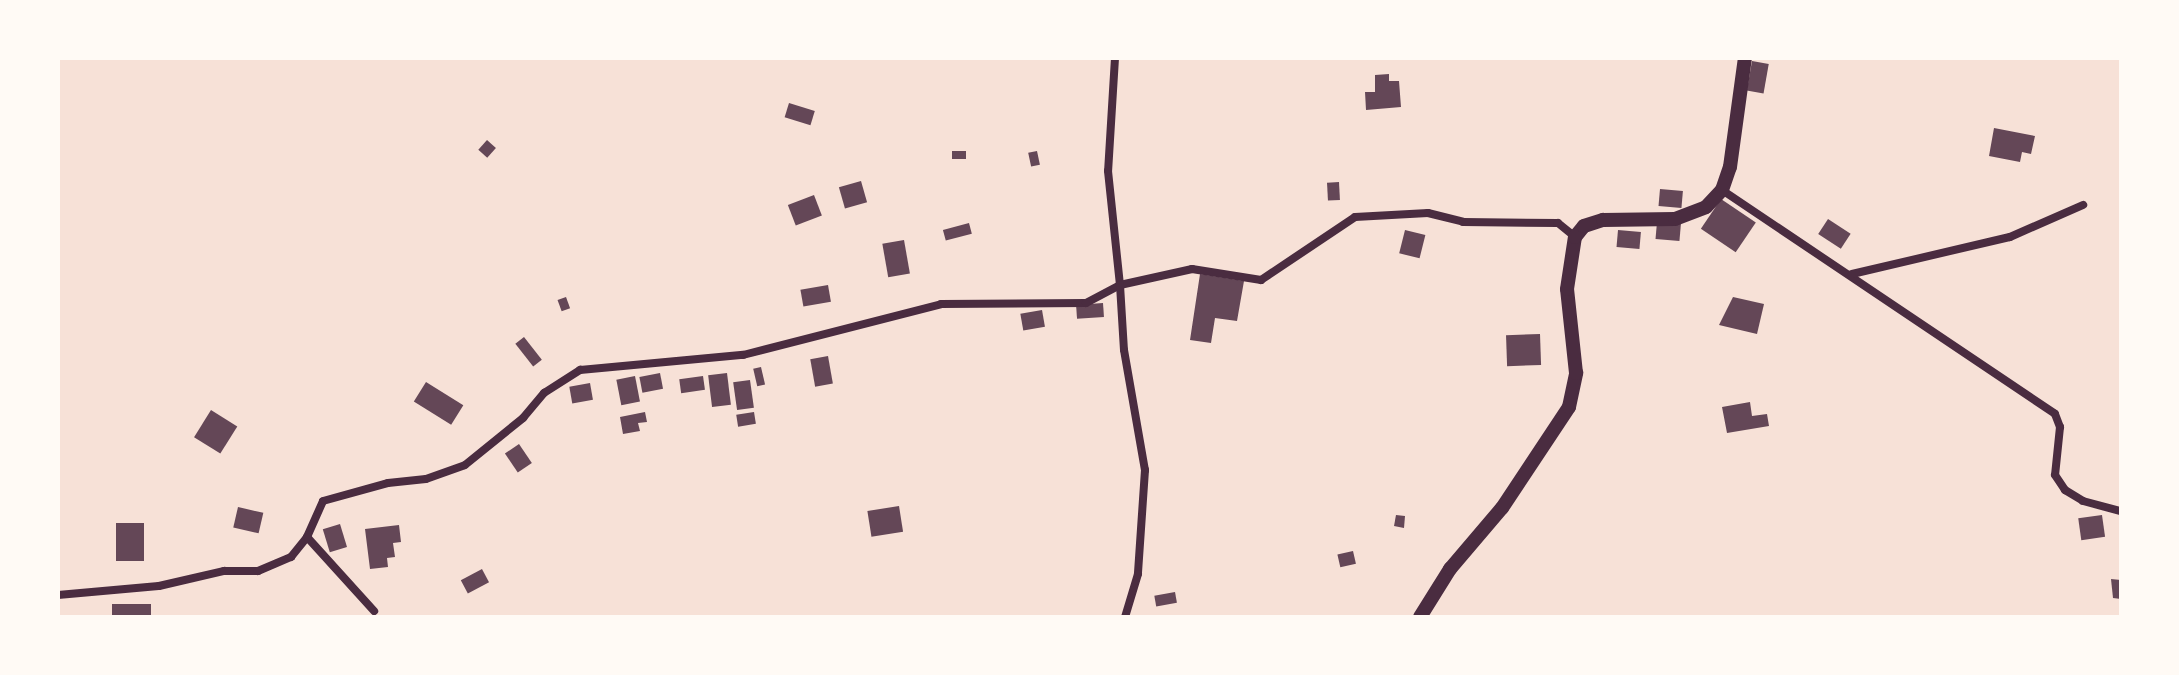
<!DOCTYPE html>
<html>
<head>
<meta charset="utf-8">
<style>
	body { margin:0 }
	#map { position:relative; width:2179px; height:675px; overflow:hidden; background:#f7e1d7; font-family:"Zilla Slab",serif }
	div>[style] { position:absolute }
	[style*='--x'] { left:calc(var(--x)*1px); top:calc(var(--y)*1px); width:calc(var(--w)*1px); rotate:calc(var(--a)*1deg) }
	.building>* { inset:0; background:#644757; transform-origin:0 0 }
	.minor>* { height:8px; margin:-4px; padding:0 4px; transform-origin:4px; border-radius:4px; background:#4a2c40 }
	.secondary>* { height:14px; margin:-7px; padding:0 7px; transform-origin:7px; border-radius:7px; background:#4a2c40 }
	span { translate:-50% -50%; white-space:nowrap; text-align:center; line-height:1.15; -webkit-text-stroke:8px #fffaf5; paint-order:stroke }
	.frame { position:absolute; inset:0; border:60px solid #fffaf5; pointer-events:none }
</style>
</head>
<body>
<div id="map">
	<div class="building">
		<div style="left:1752px;top:61px;width:17px;height:30px;rotate:10deg"></div>
		<div style="clip-path:polygon(1389px 74px,1389px 81px,1399px 81px,1401px 107px,1366px 110px,1365px 92px,1375px 92px,1375px 75px)"></div>
		<div style="left:789px;top:103px;width:27px;height:15px;rotate:17deg"></div>
		<div style="clip-path:polygon(1994px 128px,2035px 136px,2031px 154px,2022px 152px,2020px 162px,1989px 156px)"></div>
		<div style="left:487px;top:140px;width:12px;height:13px;rotate:42deg"></div>
		<div style="left:966px;top:151px;width:8px;height:14px;rotate:90deg"></div>
		<div style="left:1037px;top:151px;width:14px;height:9px;rotate:78deg"></div>
		<div style="left:861px;top:181px;width:22px;height:23px;rotate:74deg"></div>
		<div style="left:1339px;top:182px;width:18px;height:12px;rotate:87deg"></div>
		<div style="left:1660px;top:189px;width:23px;height:17px;rotate:5deg"></div>
		<div style="left:814px;top:195px;width:22px;height:28px;rotate:69deg"></div>
		<div style="left:1721px;top:199px;width:42px;height:36px;rotate:34deg"></div>
		<div style="left:1828px;top:219px;width:27px;height:18px;rotate:33deg"></div>
		<div style="left:1657px;top:222px;width:24px;height:17px;rotate:5deg"></div>
		<div style="left:969px;top:223px;width:11px;height:27px;rotate:75deg"></div>
		<div style="left:1405px;top:230px;width:21px;height:24px;rotate:14deg"></div>
		<div style="left:1618px;top:230px;width:23px;height:17px;rotate:5deg"></div>
		<div style="left:904px;top:240px;width:34px;height:22px;rotate:80deg"></div>
		<div style="clip-path:polygon(1200px 274px,1244px 281px,1237px 321px,1215px 318px,1211px 343px,1190px 340px)"></div>
		<div style="left:828px;top:285px;width:17px;height:28px;rotate:80deg"></div>
		<div style="left:566px;top:297px;width:12px;height:9px;rotate:70deg"></div>
		<div style="clip-path:polygon(1733px 297px,1764px 304px,1757px 334px,1719px 325px)"></div>
		<div style="left:1103px;top:303px;width:14px;height:27px;rotate:86deg"></div>
		<div style="left:1042px;top:310px;width:17px;height:22px;rotate:80deg"></div>
		<div style="left:1540px;top:334px;width:31px;height:34px;rotate:88deg"></div>
		<div style="left:524px;top:337px;width:29px;height:11px;rotate:52deg"></div>
		<div style="left:828px;top:356px;width:28px;height:18px;rotate:80deg"></div>
		<div style="left:761px;top:367px;width:18px;height:8px;rotate:77deg"></div>
		<div style="left:660px;top:373px;width:16px;height:21px;rotate:79deg"></div>
		<div style="left:727px;top:373px;width:32px;height:19px;rotate:83deg"></div>
		<div style="left:635px;top:376px;width:26px;height:19px;rotate:79deg"></div>
		<div style="left:703px;top:376px;width:14px;height:24px;rotate:82deg"></div>
		<div style="left:750px;top:380px;width:28px;height:17px;rotate:82deg"></div>
		<div style="left:426px;top:382px;width:44px;height:23px;rotate:32deg"></div>
		<div style="left:590px;top:383px;width:17px;height:21px;rotate:80deg"></div>
		<div style="clip-path:polygon(1750px 402px,1752px 416px,1767px 414px,1769px 426px,1727px 433px,1722px 407px)"></div>
		<div style="left:211px;top:410px;width:31px;height:32px;rotate:32deg"></div>
		<div style="clip-path:polygon(645px 412px,647px 422px,638px 423px,640px 431px,623px 434px,620px 417px)"></div>
		<div style="left:754px;top:412px;width:12px;height:18px;rotate:81deg"></div>
		<div style="left:519px;top:444px;width:23px;height:17px;rotate:56deg"></div>
		<div style="left:899px;top:506px;width:26px;height:32px;rotate:81deg"></div>
		<div style="left:238px;top:507px;width:26px;height:21px;rotate:13deg"></div>
		<div style="clip-path:polygon(1396px 515px,1405px 516px,1404px 528px,1394px 526px)"></div>
		<div style="left:2102px;top:515px;width:22px;height:24px;rotate:82deg"></div>
		<div style="left:116px;top:523px;width:28px;height:38px"></div>
		<div style="left:340px;top:524px;width:24px;height:18px;rotate:73deg"></div>
		<div style="clip-path:polygon(399px 525px,401px 542px,393px 543px,395px 557px,387px 558px,388px 567px,370px 569px,365px 529px)"></div>
		<div style="left:1353px;top:551px;width:13px;height:16px;rotate:77deg"></div>
		<div style="left:482px;top:569px;width:15px;height:24px;rotate:62deg"></div>
		<div style="clip-path:polygon(2111px 579px,2121px 580px,2121px 599px,2113px 598px)"></div>
		<div style="left:1175px;top:592px;width:11px;height:21px;rotate:80deg"></div>
		<div style="left:112px;top:604px;width:39px;height:13px"></div>
	</div>
	<div class="minor">
		<div style="--x:1115;--y:58;--w:113;--a:93.5"></div>
		<div style="--x:1108;--y:171;--w:115;--a:84"></div>
		<div style="--x:1120;--y:285;--w:74;--a:-12.5"></div>
		<div style="--x:1192;--y:269;--w:70;--a:9.1"></div>
		<div style="--x:1261;--y:280;--w:113;--a:-33.8"></div>
		<div style="--x:1355;--y:217;--w:73;--a:-3.1"></div>
		<div style="--x:1428;--y:213;--w:36;--a:14"></div>
		<div style="--x:1463;--y:222;--w:95;--a:0.6"></div>
		<div style="--x:1558;--y:223;--w:22;--a:39"></div>
		<div style="--x:1722;--y:190;--w:401;--a:33.9"></div>
		<div style="--x:2055;--y:414;--w:14;--a:69"></div>
		<div style="--x:2060;--y:427;--w:48;--a:95.9"></div>
		<div style="--x:2055;--y:475;--w:18;--a:56"></div>
		<div style="--x:2065;--y:490;--w:21;--a:31"></div>
		<div style="--x:2083;--y:501;--w:39;--a:15"></div>
		<div style="--x:1852;--y:274;--w:162;--a:-13.2"></div>
		<div style="--x:2010;--y:237;--w:80;--a:-23.7"></div>
		<div style="--x:307;--y:537;--w:100;--a:47.8"></div>
		<div style="--x:58;--y:595;--w:101;--a:-5.1"></div>
		<div style="--x:159;--y:586;--w:67;--a:-13"></div>
		<div style="--x:224;--y:571;--w:34;--a:0"></div>
		<div style="--x:258;--y:571;--w:36;--a:-23"></div>
		<div style="--x:291;--y:557;--w:26;--a:-51"></div>
		<div style="--x:307;--y:537;--w:39;--a:-66"></div>
		<div style="--x:323;--y:501;--w:67;--a:-15.5"></div>
		<div style="--x:388;--y:483;--w:38;--a:-6"></div>
		<div style="--x:426;--y:479;--w:41;--a:-19.7"></div>
		<div style="--x:465;--y:465;--w:75;--a:-39"></div>
		<div style="--x:523;--y:418;--w:33;--a:-50"></div>
		<div style="--x:544;--y:393;--w:43;--a:-32.6"></div>
		<div style="--x:580;--y:370;--w:164;--a:-5.3"></div>
		<div style="--x:743;--y:355;--w:204;--a:-14.4"></div>
		<div style="--x:941;--y:304;--w:145;--a:-0.4"></div>
		<div style="--x:1086;--y:303;--w:38;--a:-28"></div>
		<div style="--x:1120;--y:285;--w:65;--a:86.5"></div>
		<div style="--x:1124;--y:350;--w:122;--a:80.1"></div>
		<div style="--x:1145;--y:470;--w:104;--a:93.9"></div>
		<div style="--x:1138;--y:574;--w:45;--a:106.8"></div>
	</div>
	<div class="secondary">
		<div style="--x:1420;--y:617;--w:57;--a:-58"></div>
		<div style="--x:1450;--y:569;--w:80;--a:-49.6"></div>
		<div style="--x:1502;--y:508;--w:121;--a:-56.4"></div>
		<div style="--x:1569;--y:407;--w:35;--a:-78"></div>
		<div style="--x:1576;--y:373;--w:84;--a:-96.1"></div>
		<div style="--x:1567;--y:289;--w:53;--a:-81.3"></div>
		<div style="--x:1575;--y:237;--w:14;--a:-51"></div>
		<div style="--x:1584;--y:226;--w:20;--a:-18"></div>
		<div style="--x:1603;--y:220;--w:72;--a:-0.8"></div>
		<div style="--x:1675;--y:219;--w:33;--a:-21"></div>
		<div style="--x:1706;--y:207;--w:23;--a:-47"></div>
		<div style="--x:1722;--y:190;--w:24;--a:-71"></div>
		<div style="--x:1730;--y:167;--w:110;--a:-82.2"></div>
	</div>
	<div class="frame"></div>
</div>
</body>
</html>
